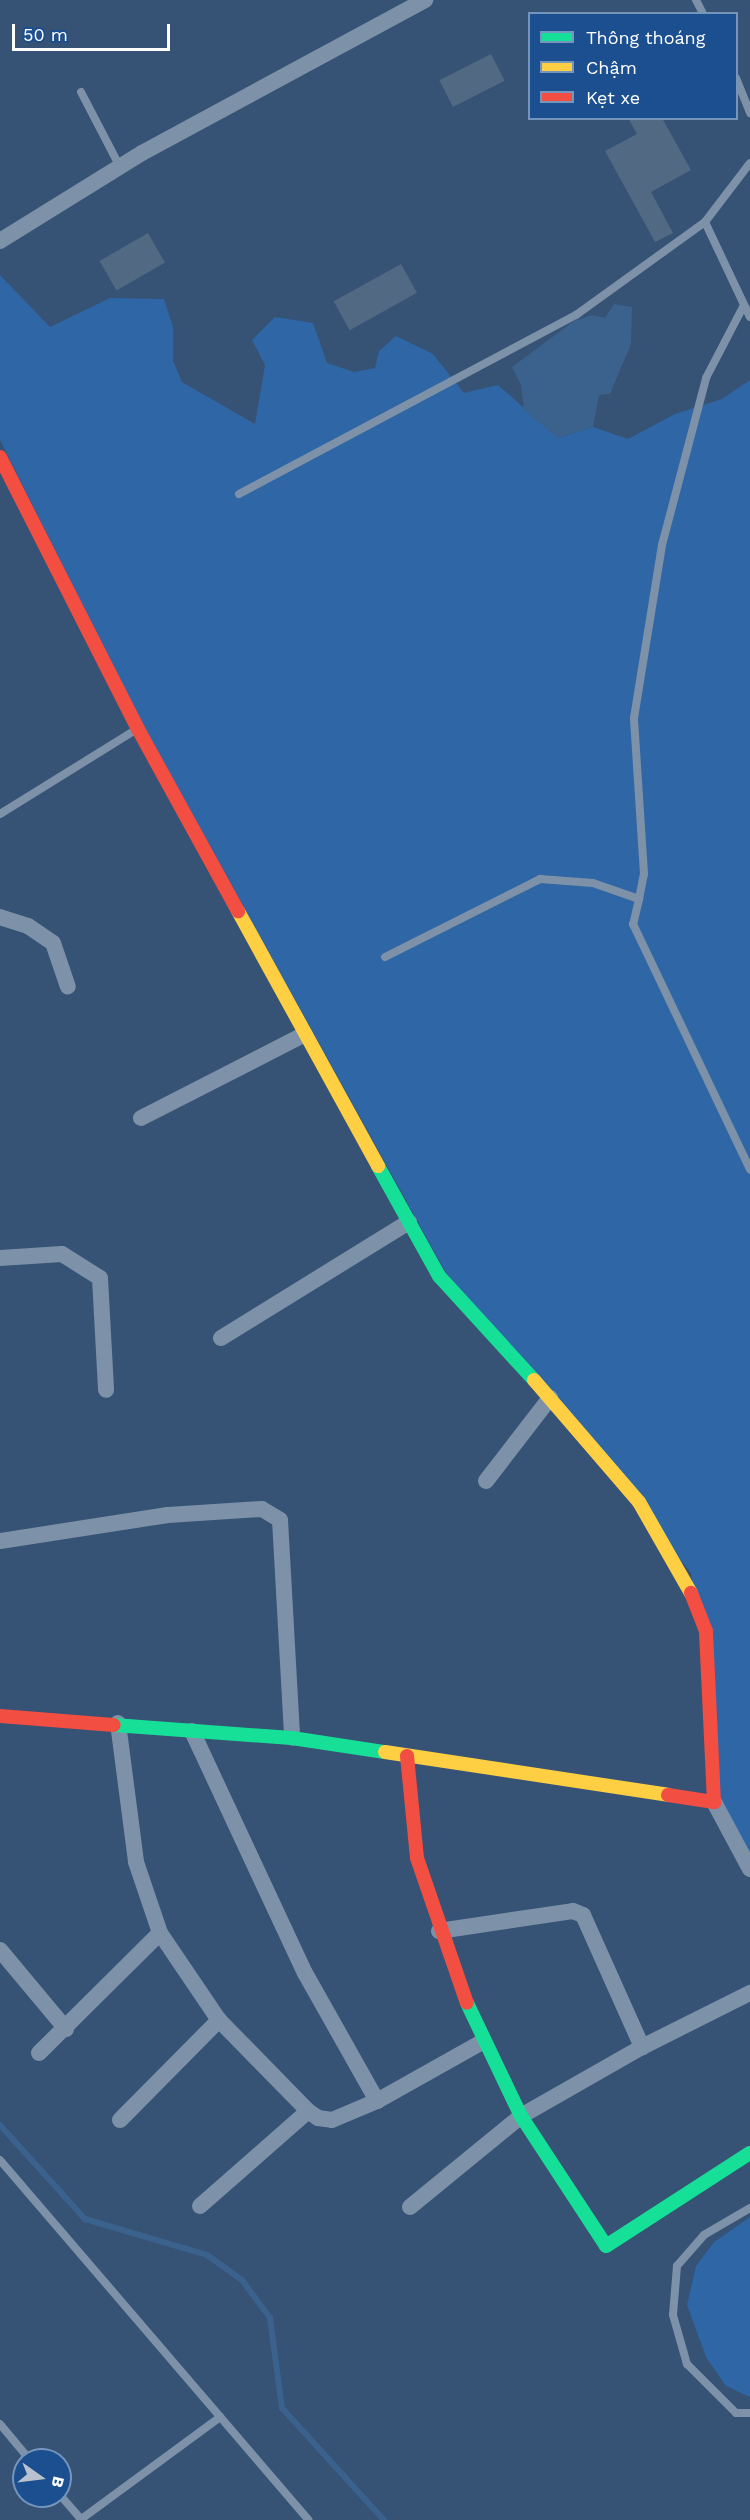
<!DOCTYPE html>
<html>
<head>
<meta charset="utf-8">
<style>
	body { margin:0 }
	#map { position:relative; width:750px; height:2520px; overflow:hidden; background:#365274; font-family:"Work Sans",sans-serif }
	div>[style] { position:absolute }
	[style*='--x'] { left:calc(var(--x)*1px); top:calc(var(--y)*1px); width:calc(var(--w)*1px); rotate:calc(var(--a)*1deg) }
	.green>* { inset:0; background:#2f66a5 }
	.water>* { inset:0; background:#3b618d }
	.stream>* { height:6px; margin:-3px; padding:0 3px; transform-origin:3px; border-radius:3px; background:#3b618d }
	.building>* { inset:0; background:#526984; transform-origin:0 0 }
	.lane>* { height:8px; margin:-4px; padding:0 4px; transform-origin:4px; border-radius:4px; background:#7d92a8 }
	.street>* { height:16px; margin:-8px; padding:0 8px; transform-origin:8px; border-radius:8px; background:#7d92a8 }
	.fast>* { height:14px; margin:-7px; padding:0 7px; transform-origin:7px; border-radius:7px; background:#16e098 }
	.slow>* { height:14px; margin:-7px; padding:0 7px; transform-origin:7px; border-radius:7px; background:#ffcf43 }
	.jam>* { height:14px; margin:-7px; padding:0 7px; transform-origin:7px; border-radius:7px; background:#f24e42 }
	span { translate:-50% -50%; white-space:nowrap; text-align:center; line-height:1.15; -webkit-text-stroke:4.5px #1b4f8f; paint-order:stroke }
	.legend { position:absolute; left:528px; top:12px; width:210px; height:108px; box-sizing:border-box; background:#1b4f8f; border:2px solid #7695bc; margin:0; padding:8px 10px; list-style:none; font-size:18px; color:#fff }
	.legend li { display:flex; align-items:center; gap:12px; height:30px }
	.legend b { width:30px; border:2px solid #7695bc }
	.north { position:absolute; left:12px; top:2448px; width:60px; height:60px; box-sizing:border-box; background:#1b4f8f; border:2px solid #7695bc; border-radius:50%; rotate:104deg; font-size:16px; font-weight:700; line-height:24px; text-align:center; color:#fff }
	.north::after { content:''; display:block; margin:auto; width:21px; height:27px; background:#b9c2ce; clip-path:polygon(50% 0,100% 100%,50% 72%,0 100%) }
	.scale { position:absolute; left:12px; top:24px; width:158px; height:27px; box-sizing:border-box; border:3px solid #fff; border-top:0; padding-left:8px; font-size:18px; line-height:21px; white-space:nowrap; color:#fff; -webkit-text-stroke:4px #1b4f8f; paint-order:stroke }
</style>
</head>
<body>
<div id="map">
	<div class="green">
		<div style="clip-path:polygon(0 275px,50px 327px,110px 298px,164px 299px,173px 327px,173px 361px,182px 382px,255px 424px,265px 365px,252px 340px,275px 317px,313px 323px,327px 363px,354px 372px,375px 368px,379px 351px,396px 336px,433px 354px,464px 393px,498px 385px,558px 438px,593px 427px,628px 439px,675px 414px,722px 399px,750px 380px,750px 1854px,721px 1800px,691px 1573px,445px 1271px,142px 722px,9px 458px,0 440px)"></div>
		<div style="clip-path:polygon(750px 2217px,750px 2397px,726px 2386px,706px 2357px,687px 2305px,696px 2266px,714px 2242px)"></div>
	</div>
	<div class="water">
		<div style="clip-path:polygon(614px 304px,632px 307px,631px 344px,610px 394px,599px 395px,593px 427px,558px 438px,524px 410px,521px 385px,512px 367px,574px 321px,592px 315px,605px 318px)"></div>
	</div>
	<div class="stream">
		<div style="--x:0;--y:2125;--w:127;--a:47.9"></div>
		<div style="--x:85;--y:2219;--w:127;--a:16.4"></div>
		<div style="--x:207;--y:2255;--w:43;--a:35.5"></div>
		<div style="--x:242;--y:2280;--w:47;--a:53.6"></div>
		<div style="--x:270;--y:2318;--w:91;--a:82.4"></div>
		<div style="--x:282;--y:2408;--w:151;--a:47.7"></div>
	</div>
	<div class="building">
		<div style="left:491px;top:54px;width:30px;height:58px;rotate:63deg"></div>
		<div style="clip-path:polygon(628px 118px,662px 118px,691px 170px,651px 192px,673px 233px,655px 242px,605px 151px,637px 134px)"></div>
		<div style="left:148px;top:233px;width:34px;height:56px;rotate:60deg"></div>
		<div style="left:401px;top:264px;width:33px;height:77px;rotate:61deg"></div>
	</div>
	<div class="lane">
		<div style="--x:696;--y:0;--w:16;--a:63"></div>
		<div style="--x:736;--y:78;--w:38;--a:68"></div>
		<div style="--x:81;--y:92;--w:85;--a:62.5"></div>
		<div style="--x:705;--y:222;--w:105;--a:64.7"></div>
		<div style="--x:239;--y:494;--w:382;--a:-28"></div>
		<div style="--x:576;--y:315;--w:159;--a:-35.8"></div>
		<div style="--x:705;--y:222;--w:74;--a:-52.7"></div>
		<div style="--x:0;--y:814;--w:161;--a:-31.8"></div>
		<div style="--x:639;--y:899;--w:26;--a:103"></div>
		<div style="--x:633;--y:924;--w:272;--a:64.5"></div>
		<div style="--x:385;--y:957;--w:174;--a:-26.7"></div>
		<div style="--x:540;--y:879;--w:53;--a:4.3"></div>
		<div style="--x:593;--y:883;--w:49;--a:19.2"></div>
		<div style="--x:639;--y:899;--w:25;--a:-79"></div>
		<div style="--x:644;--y:874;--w:156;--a:-93.7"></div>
		<div style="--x:634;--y:718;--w:175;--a:-80.8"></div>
		<div style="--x:662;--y:545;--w:173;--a:-75.2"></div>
		<div style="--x:706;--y:378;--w:82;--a:-62.5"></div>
		<div style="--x:0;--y:2160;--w:474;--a:49.4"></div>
		<div style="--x:750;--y:2208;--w:53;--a:149.6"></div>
		<div style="--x:704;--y:2235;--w:41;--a:131.1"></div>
		<div style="--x:677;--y:2266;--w:49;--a:94.7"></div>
		<div style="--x:673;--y:2315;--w:51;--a:74.1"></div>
		<div style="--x:687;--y:2364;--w:69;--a:45"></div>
		<div style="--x:736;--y:2413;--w:14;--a:0"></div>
		<div style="--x:0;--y:2424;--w:47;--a:50.2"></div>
		<div style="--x:60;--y:2495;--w:32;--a:49"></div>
		<div style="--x:80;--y:2520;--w:174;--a:-36.3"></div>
	</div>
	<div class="street">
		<div style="--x:0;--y:241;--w:167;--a:-31.8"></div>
		<div style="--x:142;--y:153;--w:322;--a:-28.4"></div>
		<div style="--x:0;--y:917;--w:29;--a:18"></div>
		<div style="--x:28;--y:926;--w:30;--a:34"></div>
		<div style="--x:53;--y:943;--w:46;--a:71.2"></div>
		<div style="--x:141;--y:1118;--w:184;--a:-27.1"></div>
		<div style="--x:0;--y:1258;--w:62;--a:-3.7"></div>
		<div style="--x:62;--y:1254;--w:45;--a:32.3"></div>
		<div style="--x:100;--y:1278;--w:112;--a:86.9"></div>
		<div style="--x:221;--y:1338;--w:221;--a:-31.7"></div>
		<div style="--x:486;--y:1481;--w:105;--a:-52.4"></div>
		<div style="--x:0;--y:1541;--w:170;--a:-8.8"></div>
		<div style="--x:168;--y:1515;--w:94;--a:-3.7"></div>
		<div style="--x:262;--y:1509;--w:21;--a:31"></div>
		<div style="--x:280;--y:1520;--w:218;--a:86.8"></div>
		<div style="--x:118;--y:1723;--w:140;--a:82.6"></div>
		<div style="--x:136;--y:1862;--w:75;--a:71.3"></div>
		<div style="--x:160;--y:1933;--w:105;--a:55.9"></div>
		<div style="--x:219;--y:2020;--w:127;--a:45.6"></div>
		<div style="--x:308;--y:2111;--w:12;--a:35"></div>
		<div style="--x:318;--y:2118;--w:14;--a:8"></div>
		<div style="--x:332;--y:2120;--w:49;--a:-22.9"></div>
		<div style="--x:377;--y:2101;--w:120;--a:-29.3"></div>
		<div style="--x:192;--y:1731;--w:267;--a:65"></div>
		<div style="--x:305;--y:1973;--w:147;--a:60.6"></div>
		<div style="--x:714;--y:1802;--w:76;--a:61.8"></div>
		<div style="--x:439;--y:1931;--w:135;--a:-8.5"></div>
		<div style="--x:573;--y:1911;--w:11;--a:22"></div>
		<div style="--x:583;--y:1915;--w:145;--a:65.9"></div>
		<div style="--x:0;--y:1950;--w:103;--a:50.1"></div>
		<div style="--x:39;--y:2053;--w:170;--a:-44.8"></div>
		<div style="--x:120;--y:2120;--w:141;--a:-45.3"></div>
		<div style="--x:200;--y:2206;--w:144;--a:-41.3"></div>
		<div style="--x:410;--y:2207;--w:144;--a:-39.3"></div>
		<div style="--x:521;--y:2116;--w:139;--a:-29.7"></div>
		<div style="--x:642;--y:2047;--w:121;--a:-26.6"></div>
	</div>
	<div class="fast">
		<div style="--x:378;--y:1166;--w:126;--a:61"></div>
		<div style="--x:439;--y:1276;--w:141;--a:47.6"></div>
		<div style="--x:114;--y:1725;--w:178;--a:4.2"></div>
		<div style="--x:292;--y:1738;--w:94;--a:8.6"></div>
		<div style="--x:467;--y:2003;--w:125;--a:64.5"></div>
		<div style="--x:521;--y:2116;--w:155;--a:56.8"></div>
		<div style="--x:606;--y:2246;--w:171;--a:-32.9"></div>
	</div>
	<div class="slow">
		<div style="--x:238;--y:911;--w:291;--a:61.2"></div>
		<div style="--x:534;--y:1380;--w:161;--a:49.3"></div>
		<div style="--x:639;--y:1502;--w:105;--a:60.3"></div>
		<div style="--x:385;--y:1752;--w:286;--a:8.6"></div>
	</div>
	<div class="jam">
		<div style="--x:0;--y:457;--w:305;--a:63.1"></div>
		<div style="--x:138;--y:729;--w:208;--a:61.2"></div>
		<div style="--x:0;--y:1716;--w:114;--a:4.5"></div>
		<div style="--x:407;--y:1756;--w:102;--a:84.4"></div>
		<div style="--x:417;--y:1858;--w:153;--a:71"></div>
		<div style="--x:668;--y:1795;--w:47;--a:8.7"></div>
		<div style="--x:714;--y:1802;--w:171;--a:-92.7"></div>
		<div style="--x:706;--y:1631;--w:41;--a:-111.5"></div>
	</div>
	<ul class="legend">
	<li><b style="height:8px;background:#16e098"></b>Thông thoáng</li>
	<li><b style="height:8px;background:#ffcf43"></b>Chậm</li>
	<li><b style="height:8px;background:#f24e42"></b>Kẹt xe</li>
	</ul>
	<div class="north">B</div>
	<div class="scale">50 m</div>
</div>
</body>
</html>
